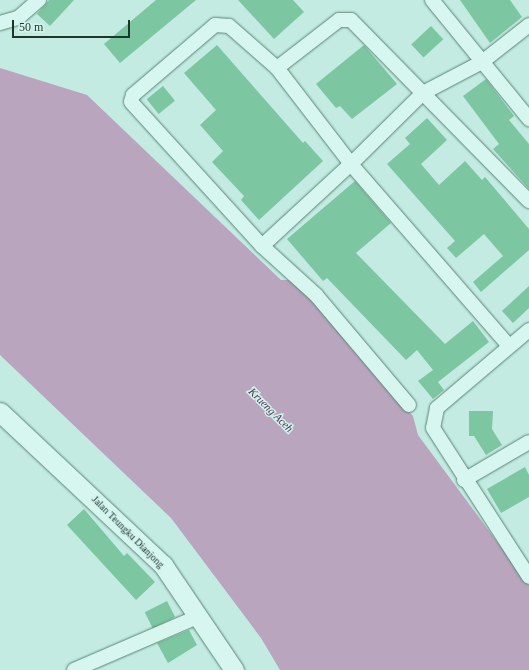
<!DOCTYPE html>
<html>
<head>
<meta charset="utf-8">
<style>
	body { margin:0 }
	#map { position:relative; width:529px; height:670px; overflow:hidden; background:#c3ebe2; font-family:"Times New Roman",serif }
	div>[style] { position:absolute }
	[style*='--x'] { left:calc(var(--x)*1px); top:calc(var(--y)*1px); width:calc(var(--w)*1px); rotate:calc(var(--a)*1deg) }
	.water>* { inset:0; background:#b9a5be }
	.building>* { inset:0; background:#7cc6a1; transform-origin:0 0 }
	.roads { filter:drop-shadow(0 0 1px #5b8474) drop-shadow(0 0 1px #5b8474) }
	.street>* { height:14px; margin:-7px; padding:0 7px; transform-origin:7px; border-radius:7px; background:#d6f6ef }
	.secondary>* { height:19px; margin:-9.5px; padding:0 9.5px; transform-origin:9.5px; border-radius:9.5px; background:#d6f6ef }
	span { translate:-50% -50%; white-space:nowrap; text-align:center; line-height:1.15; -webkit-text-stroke:3px #d2f3ec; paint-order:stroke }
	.street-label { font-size:10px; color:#1e352b }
	.water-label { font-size:11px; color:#532f53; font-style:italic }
	.scale { position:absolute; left:12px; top:20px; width:118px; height:18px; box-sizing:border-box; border:2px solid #1e352b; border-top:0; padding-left:5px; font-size:12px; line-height:14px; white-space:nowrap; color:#1e352b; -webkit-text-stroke:3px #d2f3ec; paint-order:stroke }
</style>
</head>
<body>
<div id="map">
	<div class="water">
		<div style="clip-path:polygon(0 68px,87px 95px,281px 280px,297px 280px,413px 416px,418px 435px,529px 585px,529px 670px,280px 670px,261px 638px,171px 518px,0 355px)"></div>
	</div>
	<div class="building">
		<div style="clip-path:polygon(49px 0,74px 0,50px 26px,37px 14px)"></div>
		<div style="clip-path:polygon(156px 0,196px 0,120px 63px,104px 44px)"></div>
		<div style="clip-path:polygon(238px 0,293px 0,304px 12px,274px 39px)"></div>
		<div style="clip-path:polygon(460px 0,510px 0,522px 17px,490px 43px)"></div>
		<div style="left:431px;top:26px;width:18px;height:27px;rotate:47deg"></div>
		<div style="clip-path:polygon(217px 45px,303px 143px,305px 141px,323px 161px,259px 220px,241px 200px,244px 196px,212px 162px,223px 151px,200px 125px,216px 110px,184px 73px)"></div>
		<div style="clip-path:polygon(364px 45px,397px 84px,352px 119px,340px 106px,336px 108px,316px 84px)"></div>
		<div style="clip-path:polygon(486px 79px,514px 116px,509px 120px,529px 144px,529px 189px,493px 149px,499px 144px,463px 96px)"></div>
		<div style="left:163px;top:86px;width:19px;height:21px;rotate:51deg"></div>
		<div style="clip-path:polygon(427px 118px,447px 140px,421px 164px,439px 185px,465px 161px,482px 180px,485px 177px,529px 229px,529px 250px,481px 292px,473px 282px,503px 256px,484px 234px,456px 258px,447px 248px,455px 241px,387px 164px,410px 144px,405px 138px)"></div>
		<div style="clip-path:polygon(355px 181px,391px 223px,356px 253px,445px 344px,473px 321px,489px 342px,438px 382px,444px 390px,433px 399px,418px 381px,433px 370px,417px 350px,406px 360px,327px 278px,323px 281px,287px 239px)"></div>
		<div style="clip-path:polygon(529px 286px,529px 308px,513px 323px,502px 311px)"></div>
		<div style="clip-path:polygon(469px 411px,493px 411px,492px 429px,502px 445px,486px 455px,474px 436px,469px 436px)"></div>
		<div style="clip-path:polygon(525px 467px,529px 475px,529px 497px,501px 513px,487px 489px)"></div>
		<div style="clip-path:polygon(84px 509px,124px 556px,127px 553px,155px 582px,136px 600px,67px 525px)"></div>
		<div style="left:167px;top:601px;width:18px;height:25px;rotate:63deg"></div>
		<div style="clip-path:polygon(189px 630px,197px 645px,168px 663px,157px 643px)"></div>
	</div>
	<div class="roads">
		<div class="street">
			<div style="--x:432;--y:0;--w:154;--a:50.8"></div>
			<div style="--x:0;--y:23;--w:19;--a:-16"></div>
			<div style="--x:18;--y:18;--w:28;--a:-41"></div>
			<div style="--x:277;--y:68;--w:78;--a:-37.7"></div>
			<div style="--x:339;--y:20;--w:12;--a:0"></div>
			<div style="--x:351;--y:20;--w:254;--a:45.5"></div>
			<div style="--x:262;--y:246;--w:73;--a:42.2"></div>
			<div style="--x:316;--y:295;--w:144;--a:49.8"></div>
			<div style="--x:529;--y:330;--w:121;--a:139.7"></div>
			<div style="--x:437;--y:408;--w:20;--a:101"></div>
			<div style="--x:433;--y:428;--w:177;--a:57.2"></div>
			<div style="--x:509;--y:346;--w:241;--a:-131"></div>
			<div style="--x:351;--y:164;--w:121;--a:-127.6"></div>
			<div style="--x:277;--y:68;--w:64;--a:-138.8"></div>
			<div style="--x:229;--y:26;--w:14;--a:-176"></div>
			<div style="--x:215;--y:25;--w:108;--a:139.5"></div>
			<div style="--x:133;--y:95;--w:7;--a:106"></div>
			<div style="--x:131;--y:102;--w:195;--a:47.7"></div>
			<div style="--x:262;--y:246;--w:121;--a:-42.7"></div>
			<div style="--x:351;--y:164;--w:101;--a:-44.6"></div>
			<div style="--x:423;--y:93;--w:67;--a:-27.7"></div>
			<div style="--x:482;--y:62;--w:60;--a:-38.2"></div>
			<div style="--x:464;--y:480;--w:75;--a:-30.3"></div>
			<div style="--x:74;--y:670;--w:134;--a:-23.3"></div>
		</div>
		<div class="secondary">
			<div style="--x:0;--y:412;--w:224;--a:43.2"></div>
			<div style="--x:163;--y:565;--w:127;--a:55.9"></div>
		</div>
	</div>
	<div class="street-label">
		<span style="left:128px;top:532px;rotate:45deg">Jalan Teungku Dianjong</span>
	</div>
	<div class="water-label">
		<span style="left:271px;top:410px;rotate:45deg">Krueng Aceh</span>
	</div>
	<div class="scale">50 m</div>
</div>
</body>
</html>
